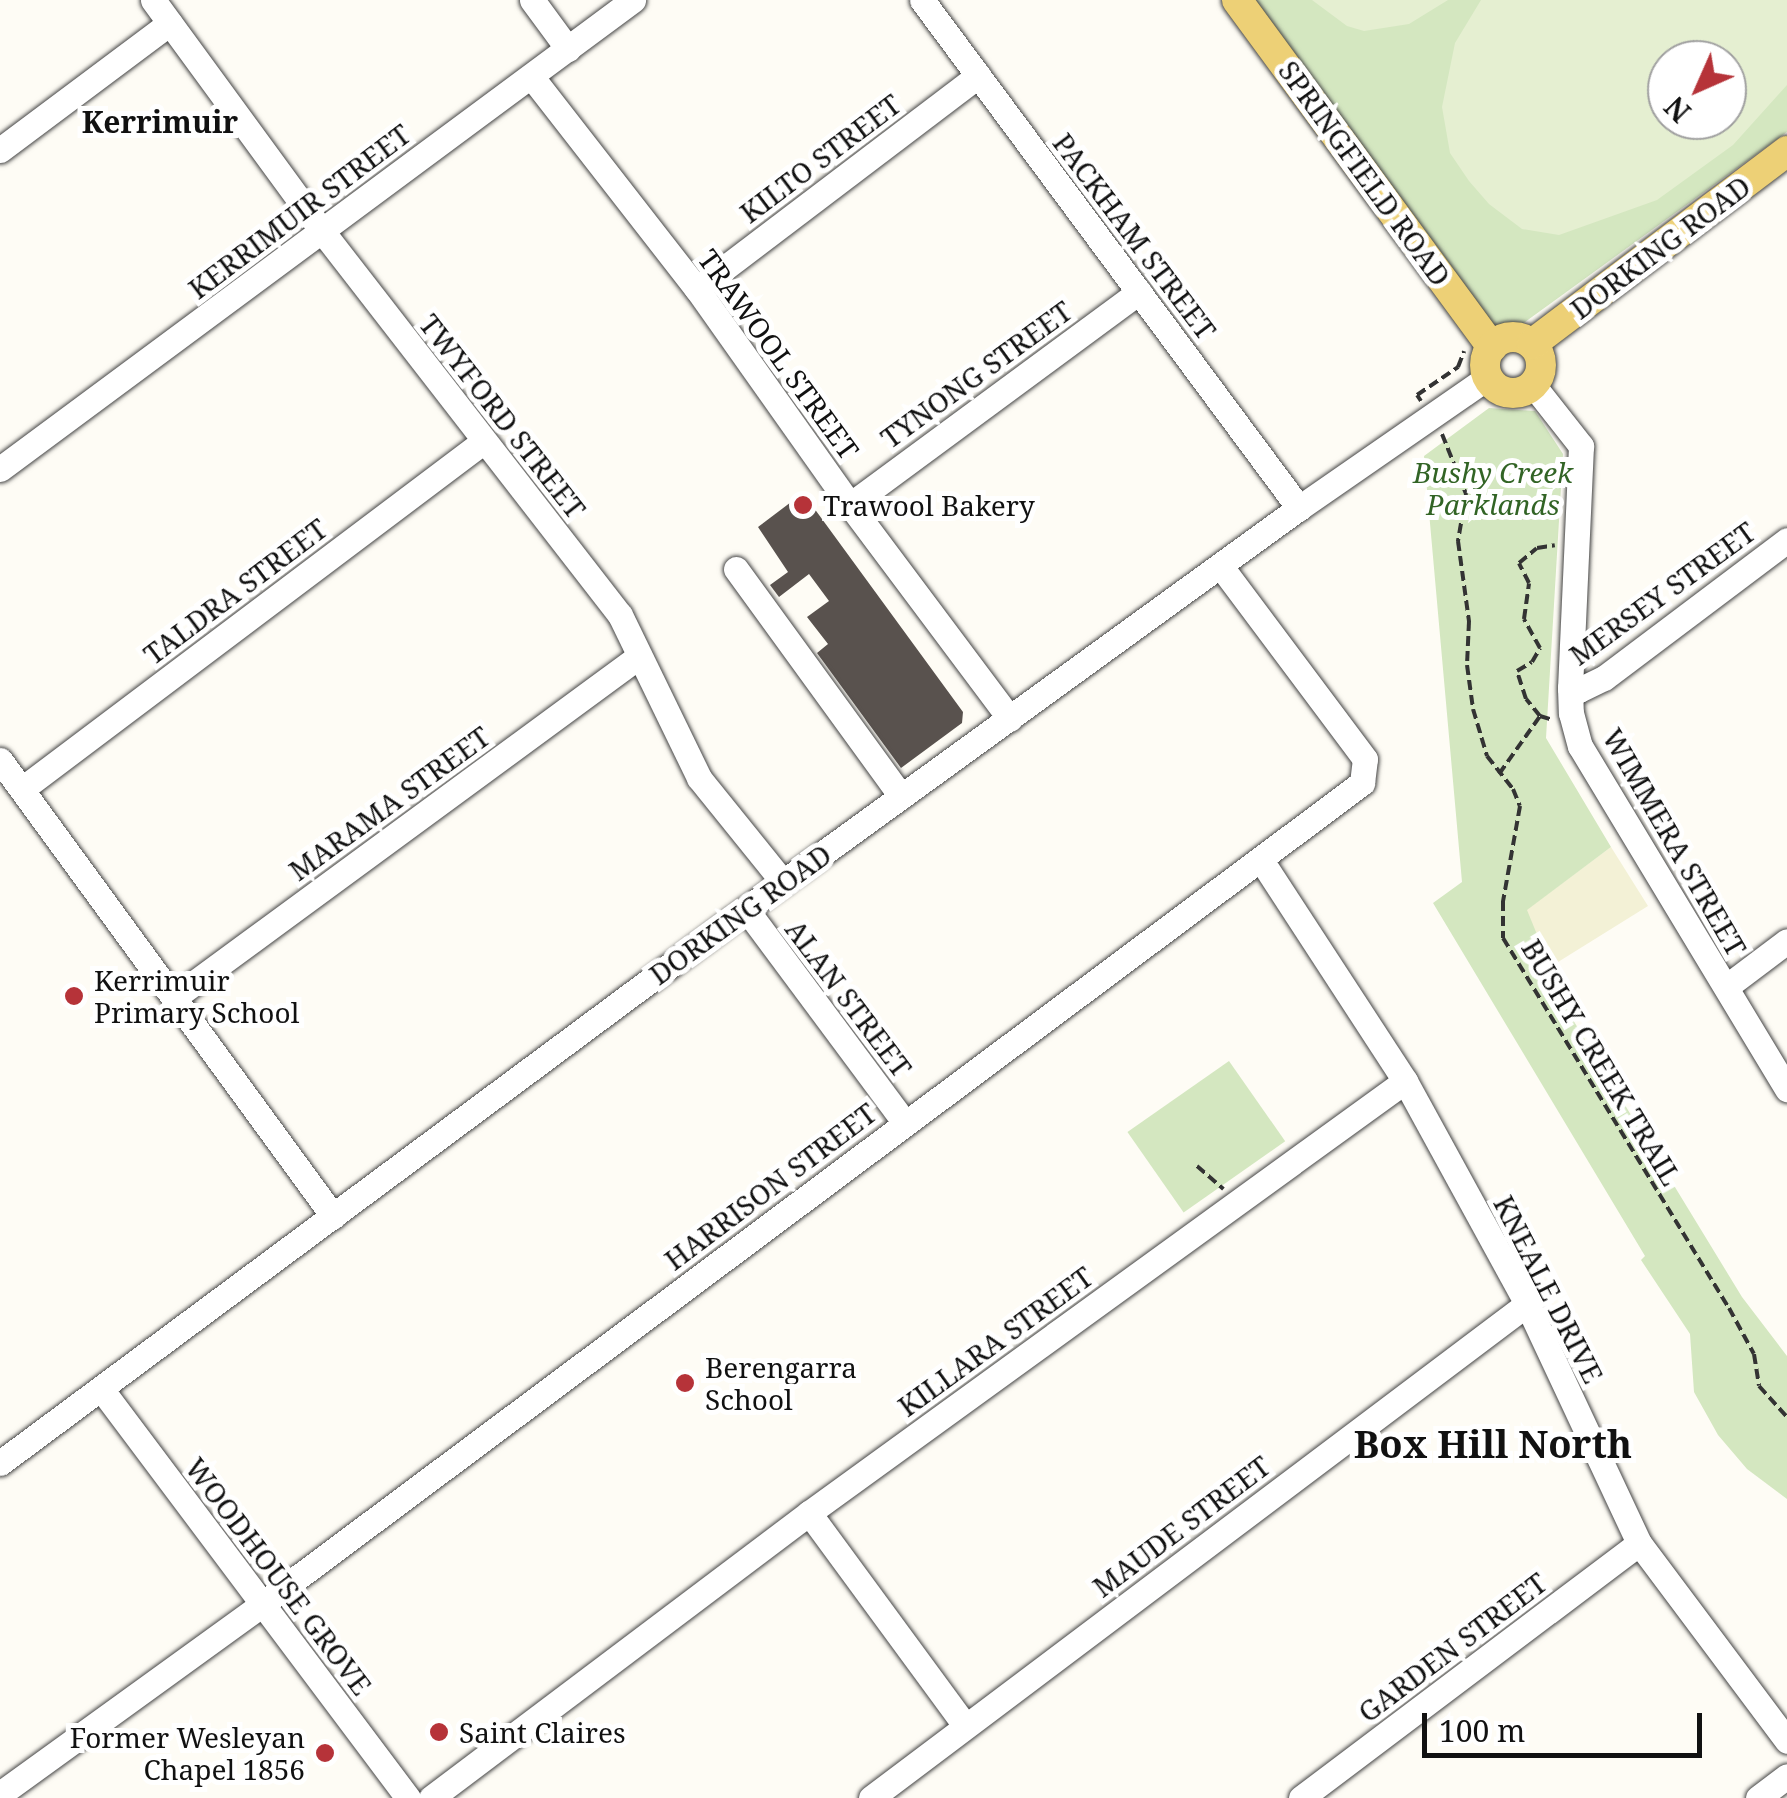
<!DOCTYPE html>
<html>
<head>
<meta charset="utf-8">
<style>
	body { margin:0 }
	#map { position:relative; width:1787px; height:1798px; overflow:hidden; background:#fefcf5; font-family:"Noto Serif",serif }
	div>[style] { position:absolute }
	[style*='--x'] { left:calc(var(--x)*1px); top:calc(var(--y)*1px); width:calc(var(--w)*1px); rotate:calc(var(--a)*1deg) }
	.farmland>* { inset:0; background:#f3f1d6 }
	.green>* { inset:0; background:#d4e7c0; transform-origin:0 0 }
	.pitch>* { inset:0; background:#e5efd1 }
	.building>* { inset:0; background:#59524e }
	.path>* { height:4px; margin-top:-2px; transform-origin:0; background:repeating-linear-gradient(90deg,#333 0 10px,transparent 0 15px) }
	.roads { filter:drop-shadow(0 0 2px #444) drop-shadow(0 0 2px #444) }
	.minor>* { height:25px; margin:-12.5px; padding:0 12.5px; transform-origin:12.5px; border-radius:12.5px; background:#fff }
	.major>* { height:30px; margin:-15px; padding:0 15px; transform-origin:15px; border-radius:15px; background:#edd076 }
	.major>.ring { margin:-15px; padding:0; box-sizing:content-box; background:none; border:30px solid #edd076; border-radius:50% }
	.dots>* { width:28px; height:28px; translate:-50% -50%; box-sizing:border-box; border:5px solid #fff; border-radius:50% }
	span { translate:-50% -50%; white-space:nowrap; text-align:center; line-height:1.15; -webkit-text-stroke:10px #fff; paint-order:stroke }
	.street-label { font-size:28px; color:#111 }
	.park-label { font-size:28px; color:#326425; font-style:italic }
	.poi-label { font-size:28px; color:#111 }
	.left { translate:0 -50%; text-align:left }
	.right { translate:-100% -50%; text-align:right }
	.neighbourhood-label { font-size:30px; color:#111; font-weight:700 }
	.district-label { font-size:38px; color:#111; font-weight:700 }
	.north { position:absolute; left:1647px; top:40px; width:100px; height:100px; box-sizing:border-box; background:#fff; border:2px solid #a0a0a0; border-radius:50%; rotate:225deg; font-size:28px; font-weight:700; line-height:40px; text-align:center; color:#111 }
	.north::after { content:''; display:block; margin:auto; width:35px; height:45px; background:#b63339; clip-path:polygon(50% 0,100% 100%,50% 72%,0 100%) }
	.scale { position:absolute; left:1422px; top:1713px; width:280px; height:45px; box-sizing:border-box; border:5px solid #111; border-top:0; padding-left:12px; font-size:30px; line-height:35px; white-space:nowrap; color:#111; -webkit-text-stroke:8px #fff; paint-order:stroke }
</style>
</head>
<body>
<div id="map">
	<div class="farmland">
		<div style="clip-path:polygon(1611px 847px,1648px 906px,1550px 967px,1526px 910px)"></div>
	</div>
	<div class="green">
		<div style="clip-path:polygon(evenodd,1254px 0,1787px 0,1787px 132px,1503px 338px,1254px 0,1667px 60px,1727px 60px,1727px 120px,1667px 120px,1667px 60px)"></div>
		<div style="clip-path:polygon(1489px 408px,1535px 411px,1563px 454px,1546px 738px,1611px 847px,1527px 910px,1570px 1015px,1742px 1297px,1787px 1356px,1787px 1499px,1747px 1469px,1718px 1435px,1694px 1392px,1690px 1334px,1641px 1260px,1645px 1256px,1433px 903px,1462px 882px,1424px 456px)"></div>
		<div style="left:1229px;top:1061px;width:98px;height:124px;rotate:55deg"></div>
	</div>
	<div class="pitch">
		<div style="clip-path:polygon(1312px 0,1448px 0,1409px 24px,1364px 31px,1347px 26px)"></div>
		<div style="clip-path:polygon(evenodd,1481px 0,1787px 0,1787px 85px,1733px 145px,1657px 200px,1559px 235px,1522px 229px,1489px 204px,1469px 181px,1450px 153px,1442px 107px,1455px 43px,1481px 0,1727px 60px,1727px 120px,1667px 120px,1667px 60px,1727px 60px)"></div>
	</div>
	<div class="building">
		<div style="clip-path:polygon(803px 493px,963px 712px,962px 723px,901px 768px,817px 653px,828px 644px,807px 617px,829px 601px,809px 574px,779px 597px,770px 585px,788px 572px,758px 527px)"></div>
	</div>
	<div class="path">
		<div style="--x:1421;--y:401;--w:7;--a:-124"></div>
		<div style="--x:1417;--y:395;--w:50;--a:-34.3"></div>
		<div style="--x:1458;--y:367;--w:17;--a:-69"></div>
		<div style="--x:1442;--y:434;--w:65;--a:68.2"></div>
		<div style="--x:1466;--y:494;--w:48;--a:99.7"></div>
		<div style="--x:1458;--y:541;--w:81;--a:82.2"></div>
		<div style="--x:1469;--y:621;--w:44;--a:92.6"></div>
		<div style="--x:1467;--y:665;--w:44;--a:82.2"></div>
		<div style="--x:1473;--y:709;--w:49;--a:73.4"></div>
		<div style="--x:1487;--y:756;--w:42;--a:51.8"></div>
		<div style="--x:1513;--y:789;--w:18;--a:68"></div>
		<div style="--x:1520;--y:806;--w:97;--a:100.1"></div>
		<div style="--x:1503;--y:901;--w:37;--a:90"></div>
		<div style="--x:1503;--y:938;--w:434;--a:58.6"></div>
		<div style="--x:1729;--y:1308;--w:52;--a:61.5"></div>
		<div style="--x:1754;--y:1354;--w:32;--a:81"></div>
		<div style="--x:1759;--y:1386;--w:42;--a:47.9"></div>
		<div style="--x:1540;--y:716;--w:22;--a:-129"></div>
		<div style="--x:1526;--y:699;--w:29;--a:-108"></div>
		<div style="--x:1517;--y:671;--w:17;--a:-31"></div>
		<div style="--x:1532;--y:662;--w:16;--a:-60"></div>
		<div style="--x:1540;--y:648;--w:33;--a:-119"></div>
		<div style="--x:1524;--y:619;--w:36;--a:-82"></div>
		<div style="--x:1529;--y:583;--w:22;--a:-117"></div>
		<div style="--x:1519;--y:563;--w:23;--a:-40"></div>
		<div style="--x:1537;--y:548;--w:18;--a:-9"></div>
		<div style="--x:1499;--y:774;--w:71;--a:-54.7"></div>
		<div style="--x:1540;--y:716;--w:14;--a:17"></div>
		<div style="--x:1197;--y:1166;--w:35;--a:41"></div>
	</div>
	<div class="roads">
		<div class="minor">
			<div style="--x:153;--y:0;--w:286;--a:53.8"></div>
			<div style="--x:322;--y:231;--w:486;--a:52.2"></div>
			<div style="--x:620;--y:615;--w:181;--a:64.1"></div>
			<div style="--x:699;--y:778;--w:134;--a:51.1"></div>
			<div style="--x:532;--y:0;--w:61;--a:53.7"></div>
			<div style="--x:922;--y:0;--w:633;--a:53.42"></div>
			<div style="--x:531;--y:76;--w:270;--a:52.1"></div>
			<div style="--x:697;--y:289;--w:265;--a:54.7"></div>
			<div style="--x:850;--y:505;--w:267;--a:53.2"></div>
			<div style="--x:0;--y:150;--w:212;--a:-36.8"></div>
			<div style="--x:697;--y:289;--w:353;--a:-37.2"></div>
			<div style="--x:1533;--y:385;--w:78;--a:51.8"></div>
			<div style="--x:1581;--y:446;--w:242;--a:92.6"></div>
			<div style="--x:1570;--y:688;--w:25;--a:88"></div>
			<div style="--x:1571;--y:713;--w:34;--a:75"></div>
			<div style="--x:1580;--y:746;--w:401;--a:58.9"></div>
			<div style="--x:0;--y:469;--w:788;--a:-36.54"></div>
			<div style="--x:850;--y:505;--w:359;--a:-36.4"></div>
			<div style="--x:736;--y:569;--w:281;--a:54"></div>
			<div style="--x:1570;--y:688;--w:9;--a:13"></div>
			<div style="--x:1579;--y:690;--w:28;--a:-26"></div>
			<div style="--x:1604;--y:678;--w:229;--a:-37"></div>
			<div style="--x:0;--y:760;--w:565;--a:53.86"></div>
			<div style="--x:22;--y:789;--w:578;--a:-36.99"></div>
			<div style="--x:1261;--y:860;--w:264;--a:56.9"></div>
			<div style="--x:1405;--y:1081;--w:254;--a:61.3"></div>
			<div style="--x:1527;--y:1304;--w:264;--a:64.9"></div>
			<div style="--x:1639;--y:1543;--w:247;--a:53.2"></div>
			<div style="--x:746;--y:909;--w:267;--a:53.4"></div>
			<div style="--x:1726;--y:987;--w:76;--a:-37"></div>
			<div style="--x:175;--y:997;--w:574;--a:-36.29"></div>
			<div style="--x:102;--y:1390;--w:510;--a:53.13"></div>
			<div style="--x:0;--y:1463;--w:929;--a:-36.6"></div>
			<div style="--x:746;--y:909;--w:683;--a:-35.95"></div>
			<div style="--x:1299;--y:508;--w:230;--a:-34.7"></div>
			<div style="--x:809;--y:1513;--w:263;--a:53.7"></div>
			<div style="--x:0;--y:1794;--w:324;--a:-35.9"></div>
			<div style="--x:262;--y:1604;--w:1373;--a:-36.74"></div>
			<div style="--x:1362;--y:783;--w:24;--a:-83"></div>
			<div style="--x:1365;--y:759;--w:242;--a:-126.8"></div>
			<div style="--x:431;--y:1798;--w:473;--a:-37"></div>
			<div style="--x:809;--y:1513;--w:736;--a:-35.94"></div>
			<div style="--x:871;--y:1798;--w:821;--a:-36.98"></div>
			<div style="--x:1301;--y:1798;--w:423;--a:-37"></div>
			<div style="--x:1758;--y:1798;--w:36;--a:-37"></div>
		</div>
		<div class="major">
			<div style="--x:1237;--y:0;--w:431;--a:53.7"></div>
			<div class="ring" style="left:1485px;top:337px;width:26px;height:26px"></div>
			<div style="--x:1532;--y:344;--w:320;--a:-37.1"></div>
		</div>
	</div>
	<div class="dots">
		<div style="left:803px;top:505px;background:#b63339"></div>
		<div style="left:74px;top:996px;background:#b63339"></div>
		<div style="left:685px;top:1383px;background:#b63339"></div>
		<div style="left:439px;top:1732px;background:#b63339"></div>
		<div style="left:325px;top:1753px;background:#b63339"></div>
	</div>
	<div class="street-label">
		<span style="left:820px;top:158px;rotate:-37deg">KILTO STREET</span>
		<span style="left:1365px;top:173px;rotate:54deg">SPRINGFIELD ROAD</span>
		<span style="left:299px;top:211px;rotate:-37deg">KERRIMUIR STREET</span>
		<span style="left:1135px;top:236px;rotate:53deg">PACKHAM STREET</span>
		<span style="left:1660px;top:247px;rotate:-37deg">DORKING ROAD</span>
		<span style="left:779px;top:354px;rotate:54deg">TRAWOOL STREET</span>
		<span style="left:976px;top:374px;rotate:-36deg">TYNONG STREET</span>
		<span style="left:503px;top:416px;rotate:52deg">TWYFORD STREET</span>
		<span style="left:235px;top:591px;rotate:-37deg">TALDRA STREET</span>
		<span style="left:1662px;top:593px;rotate:-36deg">MERSEY STREET</span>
		<span style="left:389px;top:803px;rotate:-36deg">MARAMA STREET</span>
		<span style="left:1675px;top:842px;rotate:60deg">WIMMERA STREET</span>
		<span style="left:740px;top:914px;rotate:-36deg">DORKING ROAD</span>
		<span style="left:849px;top:998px;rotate:53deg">ALAN STREET</span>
		<span style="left:1602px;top:1062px;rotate:59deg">BUSHY CREEK TRAIL</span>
		<span style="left:770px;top:1186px;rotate:-37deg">HARRISON STREET</span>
		<span style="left:1549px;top:1289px;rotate:63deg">KNEALE DRIVE</span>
		<span style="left:995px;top:1341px;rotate:-36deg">KILLARA STREET</span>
		<span style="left:1181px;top:1526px;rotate:-37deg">MAUDE STREET</span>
		<span style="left:279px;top:1576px;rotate:53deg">WOODHOUSE GROVE</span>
		<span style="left:1452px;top:1647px;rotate:-37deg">GARDEN STREET</span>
	</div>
	<div class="park-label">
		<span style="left:1493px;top:488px">Bushy Creek<br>Parklands</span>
	</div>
	<div class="poi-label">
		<span class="left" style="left:823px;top:505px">Trawool Bakery</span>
		<span class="left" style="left:94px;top:996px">Kerrimuir<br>Primary School</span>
		<span class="left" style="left:705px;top:1383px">Berengarra<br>School</span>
		<span class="left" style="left:459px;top:1732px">Saint Claires</span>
		<span class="right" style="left:305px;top:1753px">Former Wesleyan<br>Chapel 1856</span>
	</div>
	<div class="neighbourhood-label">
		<span style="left:160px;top:122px">Kerrimuir</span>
	</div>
	<div class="district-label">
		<span style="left:1493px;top:1444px">Box Hill North</span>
	</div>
	<div class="north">N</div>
	<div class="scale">100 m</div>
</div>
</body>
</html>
